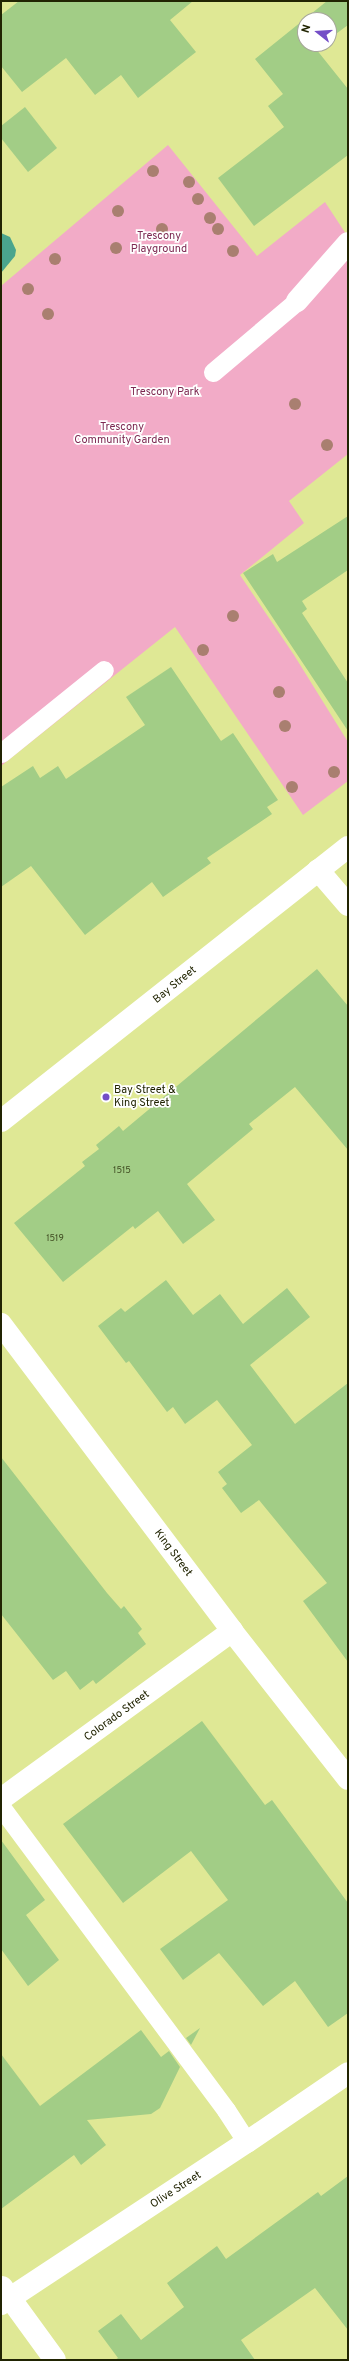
<!DOCTYPE html>
<html>
<head>
<meta charset="utf-8">
<style>
	body { margin:0 }
	#map { position:relative; width:349px; height:2361px; overflow:hidden; background:#dfe895; font-family:Overpass,sans-serif }
	div>[style] { position:absolute }
	[style*='--x'] { left:calc(var(--x)*1px); top:calc(var(--y)*1px); width:calc(var(--w)*1px); rotate:calc(var(--a)*1deg) }
	.green>* { inset:0; background:#f2abc7 }
	.water>* { inset:0; background:#4aa58d }
	.building>* { inset:0; background:#a2cd86 }
	.lane>* { height:19px; margin:-9.5px; padding:0 9.5px; transform-origin:9.5px; border-radius:9.5px; background:#fff }
	.street>* { height:22px; margin:-11px; padding:0 11px; transform-origin:11px; border-radius:11px; background:#fff }
	.secondary>* { height:22px; margin:-11px; padding:0 11px; transform-origin:11px; border-radius:11px; background:#fff }
	.trees>* { width:12px; height:12px; margin:-6px; border-radius:50%; background:#a97f70 }
	.dots>* { width:11px; height:11px; translate:-50% -50%; box-sizing:border-box; border:2px solid #fff; border-radius:50% }
	span { translate:-50% -50%; white-space:nowrap; text-align:center; line-height:1.15; -webkit-text-stroke:3.5px #fff; paint-order:stroke }
	.number-label { font-size:9px; color:#414e23 }
	.number-label span { -webkit-text-stroke-width:0 }
	.park-label { font-size:11px; color:#7d2952 }
	.street-label { font-size:11px; color:#212402 }
	.poi-label { font-size:11px; color:#212402 }
	.left { translate:0 -50%; text-align:left }
	.frame { position:absolute; inset:0; border:2px solid #212402; pointer-events:none }
	.north { position:absolute; left:297px; top:12px; width:40px; height:40px; box-sizing:border-box; background:#fff; border:1px solid #a6a79a; border-radius:50%; rotate:287deg; font-size:11px; font-weight:700; line-height:16px; text-align:center; color:#212402 }
	.north::after { content:''; display:block; margin:auto; width:14px; height:18px; background:#744ec7; clip-path:polygon(50% 0,100% 100%,50% 72%,0 100%) }
</style>
</head>
<body>
<div id="map">
	<div class="green">
		<div style="clip-path:polygon(168px 145px,257px 256px,325px 202px,348px 237px,348px 454px,289px 501px,304px 523px,240px 575px,294px 655px,348px 742px,348px 781px,303px 815px,175px 627px,1px 766px,1px 286px)"></div>
	</div>
	<div class="water">
		<div style="clip-path:polygon(1px 233px,10px 237px,16px 250px,15px 256px,1px 273px)"></div>
	</div>
	<div class="building">
		<div style="clip-path:polygon(19px 1px,193px 1px,170px 20px,196px 52px,138px 98px,121px 75px,95px 95px,66px 58px,22px 92px,1px 66px,1px 15px)"></div>
		<div style="clip-path:polygon(327px 1px,348px 1px,348px 25px,329px 39px,329px 20px,305px 20px,305px 44px,323px 44px,316px 49px,348px 89px,348px 155px,254px 226px,218px 178px,284px 127px,268px 106px,283px 94px,255px 59px)"></div>
		<div style="clip-path:polygon(25px 107px,57px 148px,28px 172px,1px 138px,1px 126px)"></div>
		<div style="clip-path:polygon(348px 516px,348px 570px,302px 601px,307px 609px,302px 613px,348px 683px,348px 731px,243px 573px,273px 554px,277px 562px)"></div>
		<div style="clip-path:polygon(171px 667px,221px 741px,233px 733px,278px 800px,267px 807px,272px 814px,207px 858px,211px 863px,163px 897px,152px 882px,85px 935px,31px 866px,1px 887px,1px 787px,33px 766px,40px 778px,58px 766px,66px 779px,145px 725px,126px 697px)"></div>
		<div style="clip-path:polygon(317px 969px,348px 1006px,348px 1150px,295px 1087px,249px 1124px,253px 1129px,187px 1184px,215px 1220px,183px 1244px,158px 1211px,135px 1229px,133px 1226px,63px 1282px,14px 1223px,85px 1166px,82px 1162px,99px 1149px,96px 1145px,119px 1126px,123px 1131px)"></div>
		<div style="clip-path:polygon(166px 1280px,193px 1315px,220px 1294px,243px 1324px,287px 1288px,310px 1317px,250px 1365px,295px 1424px,348px 1383px,348px 1662px,303px 1601px,327px 1583px,259px 1500px,241px 1513px,222px 1488px,227px 1484px,218px 1472px,252px 1445px,217px 1400px,185px 1424px,173px 1407px,167px 1412px,129px 1361px,126px 1363px,98px 1326px,121px 1308px,125px 1312px)"></div>
		<div style="clip-path:polygon(1px 1457px,107px 1593px,121px 1609px,124px 1606px,142px 1629px,138px 1633px,146px 1644px,96px 1684px,93px 1680px,80px 1690px,66px 1671px,53px 1680px,1px 1614px)"></div>
		<div style="clip-path:polygon(202px 1721px,265px 1805px,272px 1800px,348px 1903px,348px 2013px,328px 2027px,295px 1981px,263px 2006px,219px 1953px,183px 1980px,160px 1949px,228px 1900px,191px 1851px,123px 1903px,63px 1824px)"></div>
		<div style="clip-path:polygon(1px 1840px,45px 1900px,26px 1915px,59px 1960px,28px 1986px,1px 1949px)"></div>
		<div style="clip-path:polygon(200px 2028px,191px 2045px,186px 2038px)"></div>
		<div style="clip-path:polygon(141px 2030px,161px 2057px,169px 2051px,180px 2067px,160px 2108px,151px 2114px,87px 2120px,106px 2145px,81px 2165px,74px 2155px,1px 2209px,1px 2054px,40px 2106px)"></div>
		<div style="clip-path:polygon(348px 2176px,348px 2330px,315px 2288px,241px 2340px,255px 2360px,115px 2360px,118px 2358px,98px 2331px,121px 2314px,141px 2340px,184px 2307px,167px 2283px,217px 2246px,226px 2259px,318px 2192px,321px 2196px)"></div>
	</div>
	<div class="lane">
		<div style="--x:213;--y:372;--w:110;--a:-40.2"></div>
		<div style="--x:1;--y:753;--w:132;--a:-38.9"></div>
		<div style="--x:1;--y:1807;--w:377;--a:53.4"></div>
		<div style="--x:226;--y:2110;--w:38;--a:57"></div>
	</div>
	<div class="street">
		<div style="--x:297;--y:301;--w:77;--a:-48.7"></div>
		<div style="--x:318;--y:870;--w:46;--a:49.4"></div>
		<div style="--x:1;--y:1799;--w:286;--a:-36"></div>
		<div style="--x:2;--y:2287;--w:90;--a:54"></div>
		<div style="--x:1;--y:2304;--w:295;--a:-33.4"></div>
		<div style="--x:247;--y:2142;--w:122;--a:-34.3"></div>
	</div>
	<div class="secondary">
		<div style="--x:1;--y:1121;--w:442;--a:-38.3"></div>
		<div style="--x:1;--y:1324;--w:384;--a:53"></div>
		<div style="--x:232;--y:1631;--w:188;--a:51.9"></div>
	</div>
	<div class="trees">
		<div style="left:153px;top:171px"></div>
		<div style="left:189px;top:182px"></div>
		<div style="left:198px;top:199px"></div>
		<div style="left:118px;top:211px"></div>
		<div style="left:210px;top:218px"></div>
		<div style="left:162px;top:229px"></div>
		<div style="left:218px;top:229px"></div>
		<div style="left:116px;top:248px"></div>
		<div style="left:233px;top:251px"></div>
		<div style="left:55px;top:259px"></div>
		<div style="left:28px;top:289px"></div>
		<div style="left:48px;top:314px"></div>
		<div style="left:295px;top:404px"></div>
		<div style="left:327px;top:445px"></div>
		<div style="left:233px;top:616px"></div>
		<div style="left:203px;top:650px"></div>
		<div style="left:279px;top:692px"></div>
		<div style="left:285px;top:726px"></div>
		<div style="left:334px;top:772px"></div>
		<div style="left:292px;top:787px"></div>
	</div>
	<div class="dots">
		<div style="left:106px;top:1097px;background:#744ec7"></div>
	</div>
	<div class="number-label">
		<span style="left:122px;top:1171px">1515</span>
		<span style="left:55px;top:1239px">1519</span>
	</div>
	<div class="park-label">
		<span style="left:159px;top:243px">Trescony<br>Playground</span>
		<span style="left:165px;top:392px">Trescony Park</span>
		<span style="left:122px;top:434px">Trescony<br>Community Garden</span>
	</div>
	<div class="street-label">
		<span style="left:175px;top:985px;rotate:-39deg">Bay Street</span>
		<span style="left:173px;top:1553px;rotate:53deg">King Street</span>
		<span style="left:117px;top:1716px;rotate:-36deg">Colorado Street</span>
		<span style="left:176px;top:2190px;rotate:-33deg">Olive Street</span>
	</div>
	<div class="poi-label">
		<span class="left" style="left:114px;top:1097px">Bay Street &amp;<br>King Street</span>
	</div>
	<div class="frame"></div>
	<div class="north">N</div>
</div>
</body>
</html>
